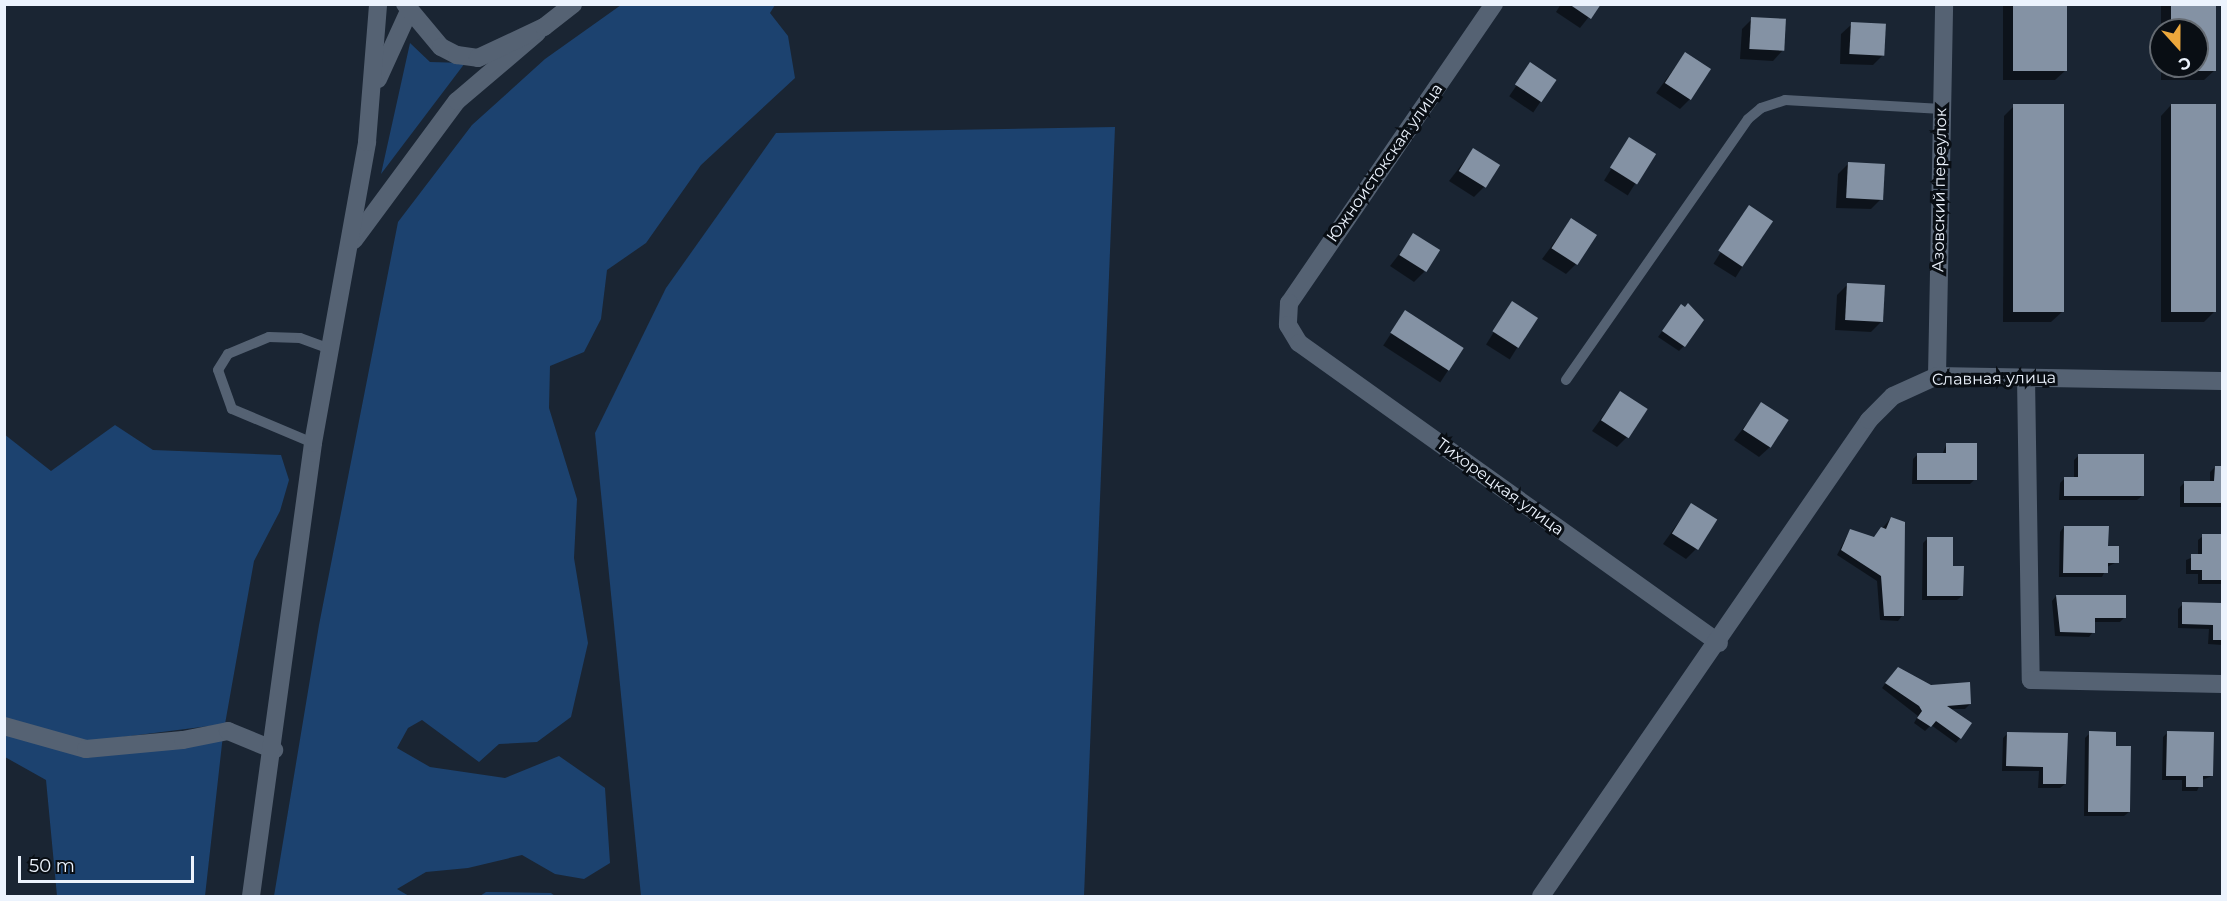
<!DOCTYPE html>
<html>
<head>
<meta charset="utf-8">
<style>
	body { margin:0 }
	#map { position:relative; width:2227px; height:901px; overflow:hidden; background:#1a2533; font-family:Montserrat,sans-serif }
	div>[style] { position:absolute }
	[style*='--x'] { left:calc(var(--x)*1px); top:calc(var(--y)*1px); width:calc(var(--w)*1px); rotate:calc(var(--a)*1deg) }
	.green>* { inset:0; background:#1c426f }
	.shadow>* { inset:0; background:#0007; transform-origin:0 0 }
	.building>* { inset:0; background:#8492a4; transform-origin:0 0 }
	.service>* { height:10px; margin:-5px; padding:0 5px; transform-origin:5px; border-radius:5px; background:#556273 }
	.minor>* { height:18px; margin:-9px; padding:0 9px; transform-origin:9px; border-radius:9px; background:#556273 }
	.tertiary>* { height:18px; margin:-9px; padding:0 9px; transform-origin:9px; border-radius:9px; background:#556273 }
	.secondary>* { height:18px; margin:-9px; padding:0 9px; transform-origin:9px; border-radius:9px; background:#556273 }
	span { translate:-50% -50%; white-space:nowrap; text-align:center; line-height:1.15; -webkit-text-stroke:6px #090e14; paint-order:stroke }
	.street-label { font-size:16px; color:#ecf3fd }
	.frame { position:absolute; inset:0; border:6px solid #ecf3fd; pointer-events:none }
	.north { position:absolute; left:2149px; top:18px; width:60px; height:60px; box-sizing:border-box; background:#090e14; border:2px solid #646a71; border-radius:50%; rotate:159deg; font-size:16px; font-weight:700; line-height:24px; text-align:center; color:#ecf3fd }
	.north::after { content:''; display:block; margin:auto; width:21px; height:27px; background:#eda83c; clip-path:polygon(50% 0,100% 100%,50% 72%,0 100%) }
	.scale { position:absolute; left:18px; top:856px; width:176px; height:27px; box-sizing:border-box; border:3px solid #ecf3fd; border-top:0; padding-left:8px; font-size:18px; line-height:21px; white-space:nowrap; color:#ecf3fd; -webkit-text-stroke:4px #090e14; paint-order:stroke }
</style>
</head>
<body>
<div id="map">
	<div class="green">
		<div style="clip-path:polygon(621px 5px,775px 5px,770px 13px,788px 36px,795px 78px,701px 165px,646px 243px,607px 270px,601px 319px,584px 352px,550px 366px,549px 408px,577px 499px,574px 558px,588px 643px,571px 717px,537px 742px,499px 744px,479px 762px,422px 720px,408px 728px,397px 748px,430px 767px,505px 778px,559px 756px,605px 788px,610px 863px,584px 879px,555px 874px,522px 855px,468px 868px,426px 872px,397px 889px,409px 896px,274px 896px,319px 625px,398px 222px,472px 125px,545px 59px)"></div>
		<div style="clip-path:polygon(410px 43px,430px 62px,465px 63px,381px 174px)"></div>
		<div style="clip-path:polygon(1115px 127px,1084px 896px,641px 896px,595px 433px,666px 288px,776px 133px)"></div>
		<div style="clip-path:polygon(115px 425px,153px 450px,281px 455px,289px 480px,280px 511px,254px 561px,225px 724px,83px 742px,5px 720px,4px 434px,51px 471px)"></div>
		<div style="clip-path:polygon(4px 733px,81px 754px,223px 735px,205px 896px,57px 896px,46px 780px,5px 757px)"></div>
		<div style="clip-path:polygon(486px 892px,551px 893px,555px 896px,480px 896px)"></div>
	</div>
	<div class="shadow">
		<div style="clip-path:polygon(1561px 4px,1599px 4px,1580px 28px,1556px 12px)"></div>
		<div style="clip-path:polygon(2003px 4px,2066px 4px,2066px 70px,2055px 80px,2003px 80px)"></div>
		<div style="clip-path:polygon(2161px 4px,2215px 4px,2215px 70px,2204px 80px,2161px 80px,2161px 66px,2197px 66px,2197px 30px,2161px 30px)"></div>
		<div style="clip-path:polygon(1752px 19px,1783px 50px,1773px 61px,1740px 59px,1742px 29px)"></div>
		<div style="clip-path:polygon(1852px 24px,1883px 55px,1873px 65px,1840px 64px,1841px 34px)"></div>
		<div style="clip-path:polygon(1685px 54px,1690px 99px,1680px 109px,1656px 93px)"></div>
		<div style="left:1531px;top:64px;width:29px;height:39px;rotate:34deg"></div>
		<div style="clip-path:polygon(2171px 105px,2214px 312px,2204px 322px,2161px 322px,2161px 116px)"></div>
		<div style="clip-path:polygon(2014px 106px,2062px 312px,2051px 322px,2003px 322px,2004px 116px)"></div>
		<div style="left:1630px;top:139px;width:28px;height:49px;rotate:32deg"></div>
		<div style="clip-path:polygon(1473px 150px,1484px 187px,1474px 197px,1449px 181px)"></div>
		<div style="clip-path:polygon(1848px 164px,1881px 199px,1871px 209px,1836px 208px,1838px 174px)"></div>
		<div style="left:1749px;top:207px;width:26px;height:67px;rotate:32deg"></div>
		<div style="clip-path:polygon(1571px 220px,1576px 264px,1566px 274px,1542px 259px)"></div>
		<div style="clip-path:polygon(1414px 235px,1424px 272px,1414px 282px,1390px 266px)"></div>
		<div style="clip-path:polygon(1847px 285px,1881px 322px,1871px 332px,1835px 330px,1837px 295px)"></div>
		<div style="left:1512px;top:303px;width:28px;height:49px;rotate:32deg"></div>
		<div style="clip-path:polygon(1677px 311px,1684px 346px,1679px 351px,1658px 337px)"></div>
		<div style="left:1405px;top:312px;width:68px;height:40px;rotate:33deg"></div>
		<div style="clip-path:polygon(1620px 393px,1627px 437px,1617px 447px,1592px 431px)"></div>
		<div style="clip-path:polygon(1762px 404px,1770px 447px,1759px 457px,1734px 440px)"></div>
		<div style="clip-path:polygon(1946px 445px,1975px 479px,1970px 484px,1912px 484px,1913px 459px,1917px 455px,1942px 455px)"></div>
		<div style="clip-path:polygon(2079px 455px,2142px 496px,2137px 500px,2059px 500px,2060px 483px,2064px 479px,2074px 479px,2074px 460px)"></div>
		<div style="clip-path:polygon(2215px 467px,2222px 467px,2222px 507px,2180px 507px,2180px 487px,2185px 482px,2210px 482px,2210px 472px)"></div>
		<div style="clip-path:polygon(1691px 505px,1696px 549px,1686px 559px,1663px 544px)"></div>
		<div style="clip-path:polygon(1891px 518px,1902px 616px,1898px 621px,1880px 620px,1877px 581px,1837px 555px,1850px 530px,1873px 539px)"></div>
		<div style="clip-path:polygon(2064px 527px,2107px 547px,2117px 562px,2107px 567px,2102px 577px,2059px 577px,2060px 532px)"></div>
		<div style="clip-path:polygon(2203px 536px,2222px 536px,2222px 584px,2198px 584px,2198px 574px,2186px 574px,2186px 560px,2198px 555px,2198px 540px)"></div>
		<div style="clip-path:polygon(1928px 538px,1951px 567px,1962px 596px,1957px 600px,1922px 600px,1923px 543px)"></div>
		<div style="clip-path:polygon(2056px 596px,2124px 618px,2120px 622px,2094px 622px,2093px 632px,2089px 637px,2055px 636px,2052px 601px)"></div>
		<div style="clip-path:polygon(2183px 604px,2222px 604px,2222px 645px,2208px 644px,2209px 629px,2178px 628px,2178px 609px)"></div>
		<div style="clip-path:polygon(1893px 673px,1970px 704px,1965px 709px,1950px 709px,1960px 738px,1956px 743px,1931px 725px,1925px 731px,1914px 723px,1918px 716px,1882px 688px)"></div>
		<div style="clip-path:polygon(2168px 732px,2212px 776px,2202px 780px,2197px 791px,2182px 791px,2182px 780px,2162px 780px,2163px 737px)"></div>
		<div style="clip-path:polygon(2008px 733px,2065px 784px,2060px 788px,2038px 788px,2039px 771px,2002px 771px,2003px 738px)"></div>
		<div style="clip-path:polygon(2090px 733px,2129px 812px,2124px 816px,2084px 816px,2085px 738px)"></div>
	</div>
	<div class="building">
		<div style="clip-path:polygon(1569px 4px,1601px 4px,1591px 19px)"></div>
		<div style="left:2013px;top:4px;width:54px;height:67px"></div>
		<div style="clip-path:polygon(2171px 4px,2216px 4px,2216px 71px,2171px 71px,2171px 66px,2197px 66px,2197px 30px,2171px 30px)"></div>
		<div style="left:1751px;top:17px;width:35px;height:32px;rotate:3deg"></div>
		<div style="left:1851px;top:22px;width:35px;height:32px;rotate:3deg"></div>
		<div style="left:1685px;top:52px;width:31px;height:37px;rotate:33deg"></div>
		<div style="left:1530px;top:62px;width:32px;height:27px;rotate:34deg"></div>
		<div style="left:2013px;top:104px;width:51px;height:208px"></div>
		<div style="left:2171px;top:104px;width:45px;height:208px"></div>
		<div style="left:1629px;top:137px;width:32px;height:36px;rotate:32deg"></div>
		<div style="left:1473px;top:148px;width:32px;height:27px;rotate:32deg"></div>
		<div style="left:1848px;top:162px;width:37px;height:36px;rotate:3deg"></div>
		<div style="left:1749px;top:205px;width:29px;height:55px;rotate:34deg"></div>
		<div style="left:1571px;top:218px;width:31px;height:36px;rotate:33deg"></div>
		<div style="left:1413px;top:233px;width:32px;height:26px;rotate:32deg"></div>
		<div style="left:1847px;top:283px;width:38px;height:37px;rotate:3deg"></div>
		<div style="left:1512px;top:301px;width:31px;height:36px;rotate:33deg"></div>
		<div style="clip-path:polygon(1688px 303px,1704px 320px,1685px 347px,1662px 331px,1681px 304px,1685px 307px)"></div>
		<div style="left:1405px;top:310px;width:70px;height:27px;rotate:33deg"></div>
		<div style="left:1620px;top:391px;width:33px;height:35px;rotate:33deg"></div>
		<div style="left:1761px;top:402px;width:33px;height:33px;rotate:33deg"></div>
		<div style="clip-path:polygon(1946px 443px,1977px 443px,1977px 480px,1917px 480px,1917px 453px,1946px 453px)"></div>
		<div style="clip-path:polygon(2078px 454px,2144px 454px,2144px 496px,2064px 496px,2064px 477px,2078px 477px)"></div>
		<div style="clip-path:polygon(2215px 466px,2222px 466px,2222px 503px,2184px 503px,2184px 481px,2214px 481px)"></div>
		<div style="left:1691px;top:503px;width:31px;height:36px;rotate:32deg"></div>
		<div style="clip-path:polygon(1891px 517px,1905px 522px,1904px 616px,1884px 616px,1881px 576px,1841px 550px,1850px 529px,1874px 537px,1881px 527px,1886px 529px)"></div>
		<div style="clip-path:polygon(2064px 526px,2109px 526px,2108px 546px,2119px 546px,2119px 563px,2108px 563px,2108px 573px,2063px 573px)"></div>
		<div style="clip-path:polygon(2202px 534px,2222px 534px,2222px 580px,2202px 580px,2202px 570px,2191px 570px,2191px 554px,2202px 554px)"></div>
		<div style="clip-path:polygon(1927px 537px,1953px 537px,1953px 566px,1964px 566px,1963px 596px,1927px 596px)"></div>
		<div style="clip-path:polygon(2056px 595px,2126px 595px,2126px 618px,2095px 618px,2095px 633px,2060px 632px)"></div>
		<div style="clip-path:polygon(2182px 602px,2222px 603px,2222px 640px,2213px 640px,2213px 625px,2182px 624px)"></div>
		<div style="clip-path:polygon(1898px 667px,1931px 685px,1970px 682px,1971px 704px,1947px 706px,1972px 723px,1961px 739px,1936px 721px,1931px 727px,1917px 718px,1922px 711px,1919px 706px,1885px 683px)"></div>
		<div style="clip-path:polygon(2089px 731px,2116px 732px,2116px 746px,2131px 746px,2130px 812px,2088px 812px)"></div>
		<div style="clip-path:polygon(2167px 731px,2214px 732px,2213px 776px,2203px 776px,2203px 787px,2186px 787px,2186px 776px,2166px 776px)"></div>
		<div style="clip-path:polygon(2007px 732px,2068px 733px,2066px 784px,2043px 784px,2043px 767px,2006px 766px)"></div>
	</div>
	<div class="service">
		<div style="--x:1566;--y:380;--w:318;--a:-55.1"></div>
		<div style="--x:1748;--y:119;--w:17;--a:-40"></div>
		<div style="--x:1761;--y:108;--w:25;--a:-18"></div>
		<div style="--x:1785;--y:100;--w:157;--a:3.3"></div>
		<div style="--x:313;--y:443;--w:88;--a:-157.2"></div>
		<div style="--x:232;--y:409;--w:41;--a:-109.7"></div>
		<div style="--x:218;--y:370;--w:19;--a:-58"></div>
		<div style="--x:228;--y:354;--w:44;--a:-22.5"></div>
		<div style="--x:269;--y:337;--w:31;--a:2"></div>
		<div style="--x:300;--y:338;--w:32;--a:20"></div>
	</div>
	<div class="minor">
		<div style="--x:1494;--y:4;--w:363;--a:124.4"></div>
		<div style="--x:1289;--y:303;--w:22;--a:93"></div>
		<div style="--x:1288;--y:325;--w:21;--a:59"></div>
		<div style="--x:1299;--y:343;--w:516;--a:35.54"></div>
		<div style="--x:1937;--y:376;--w:372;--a:-88.9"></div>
		<div style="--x:2026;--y:378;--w:302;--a:89.1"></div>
		<div style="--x:2031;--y:680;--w:191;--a:1.2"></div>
		<div style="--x:4;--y:726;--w:85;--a:15.7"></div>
		<div style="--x:86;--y:749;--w:97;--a:-5.3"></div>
		<div style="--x:183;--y:740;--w:46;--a:-11.3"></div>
		<div style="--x:228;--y:731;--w:50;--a:22.4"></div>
		<div style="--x:1541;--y:896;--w:578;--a:-55.43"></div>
		<div style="--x:1869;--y:420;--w:34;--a:-45"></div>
		<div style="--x:1893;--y:396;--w:48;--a:-24.4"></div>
		<div style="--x:1937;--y:376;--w:285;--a:1"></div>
	</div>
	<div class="tertiary">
		<div style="--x:378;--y:79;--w:75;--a:-65.5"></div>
		<div style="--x:354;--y:240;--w:173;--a:-53.5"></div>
		<div style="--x:457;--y:101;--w:105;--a:-40.4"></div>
		<div style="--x:251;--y:896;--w:457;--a:-82.2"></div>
		<div style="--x:313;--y:443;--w:306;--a:-79.8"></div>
		<div style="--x:367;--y:142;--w:138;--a:-85.4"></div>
	</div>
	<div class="secondary">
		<div style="--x:405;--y:4;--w:56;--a:50.1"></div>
		<div style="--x:441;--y:47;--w:18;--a:27"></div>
		<div style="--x:457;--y:55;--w:21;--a:8"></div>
		<div style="--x:478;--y:58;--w:73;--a:-25.2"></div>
		<div style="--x:544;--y:27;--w:37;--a:-38"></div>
	</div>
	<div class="street-label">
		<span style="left:1385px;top:163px;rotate:-55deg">Южноистокская улица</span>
		<span style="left:1940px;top:190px;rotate:-89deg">Азовский переулок</span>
		<span style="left:1994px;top:379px;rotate:-1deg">Славная улица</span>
		<span style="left:1500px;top:487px;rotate:36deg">Тихорецкая улица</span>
	</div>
	<div class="frame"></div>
	<div class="north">С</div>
	<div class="scale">50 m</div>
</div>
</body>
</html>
